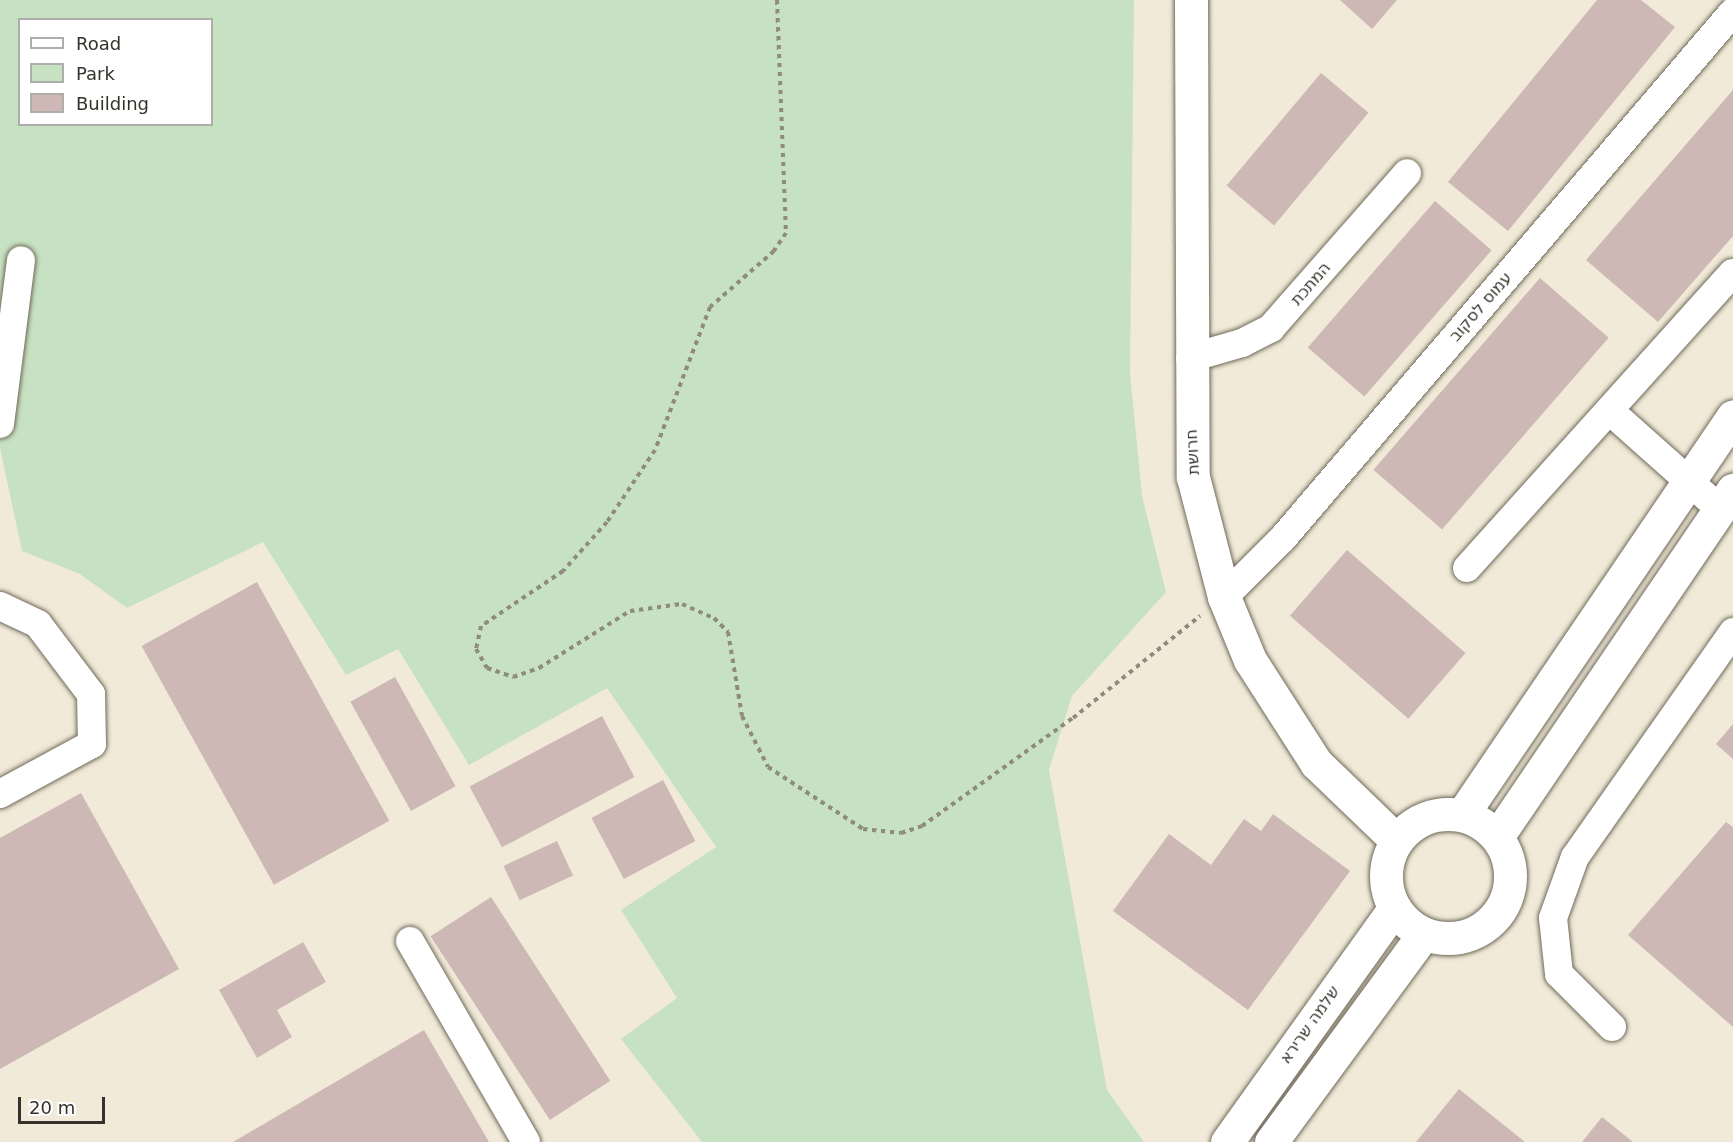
<!DOCTYPE html>
<html>
<head>
<meta charset="utf-8">
<style>
	body { margin:0 }
	#map { position:relative; width:1733px; height:1142px; overflow:hidden; background:#f1ead8; font-family:"DejaVu Sans",Heebo,sans-serif }
	div>[style] { position:absolute }
	[style*='--x'] { left:calc(var(--x)*1px); top:calc(var(--y)*1px); width:calc(var(--w)*1px); rotate:calc(var(--a)*1deg) }
	.green>* { inset:0; background:#c7e2c2 }
	.building>* { inset:0; background:#ceb8b6; transform-origin:0 0 }
	.path>* { height:4px; margin-top:-2px; transform-origin:0; background:repeating-linear-gradient(90deg,#908b7f 0 4.5px,transparent 0 9px) }
	.roads { filter:drop-shadow(0 0 2px #706a5a) drop-shadow(0 0 2px #706a5a) }
	.minor>* { height:28px; margin:-14px; padding:0 14px; transform-origin:14px; border-radius:14px; background:#fff }
	.tertiary>* { height:33px; margin:-16.5px; padding:0 16.5px; transform-origin:16.5px; border-radius:16.5px; background:#fff }
	.tertiary>.ring { margin:-16.5px; padding:0; box-sizing:content-box; background:none; border:33px solid #fff; border-radius:50% }
	span { translate:-50% -50%; white-space:nowrap; text-align:center; line-height:1.15; -webkit-text-stroke:4.5px #fff; paint-order:stroke }
	.street-label { font-size:16px; color:#34322b }
	.legend { position:absolute; left:18px; top:18px; width:195px; height:108px; box-sizing:border-box; background:#fff; border:2px solid #aeadaa; margin:0; padding:8px 10px; list-style:none; font-size:18px; color:#34322b }
	.legend li { display:flex; align-items:center; gap:12px; height:30px }
	.legend b { width:30px; border:2px solid #aeadaa }
	.scale { position:absolute; left:18px; top:1097px; width:87px; height:27px; box-sizing:border-box; border:3px solid #34322b; border-top:0; padding-left:8px; font-size:18px; line-height:21px; white-space:nowrap; color:#34322b; -webkit-text-stroke:4px #fff; paint-order:stroke }
</style>
</head>
<body>
<div id="map">
	<div class="green">
		<div style="clip-path:polygon(evenodd,0 0,1134px 0,1130px 373px,1142px 496px,1166px 592px,1072px 696px,1049px 770px,1107px 1090px,1144px 1142px,702px 1142px,621px 1039px,677px 998px,621px 910px,716px 847px,607px 688px,469px 765px,398px 649px,346px 675px,263px 542px,127px 608px,80px 574px,22px 551px,0 448px,0 0,20px 20px,212px 20px,212px 124px,20px 124px,20px 20px)"></div>
	</div>
	<div class="building">
		<div style="clip-path:polygon(1340px 0,1397px 0,1372px 29px)"></div>
		<div style="clip-path:polygon(1597px 0,1641px 0,1675px 27px,1508px 231px,1448px 182px)"></div>
		<div style="left:1321px;top:73px;width:62px;height:147px;rotate:40deg"></div>
		<div style="clip-path:polygon(1733px 90px,1733px 236px,1658px 322px,1586px 260px)"></div>
		<div style="left:1435px;top:201px;width:75px;height:194px;rotate:41deg"></div>
		<div style="left:1540px;top:278px;width:91px;height:254px;rotate:41deg"></div>
		<div style="left:1347px;top:550px;width:157px;height:87px;rotate:41deg"></div>
		<div style="left:257px;top:582px;width:273px;height:132px;rotate:61deg"></div>
		<div style="left:395px;top:677px;width:125px;height:51px;rotate:61deg"></div>
		<div style="left:602px;top:716px;width:69px;height:150px;rotate:62deg"></div>
		<div style="clip-path:polygon(1733px 724px,1733px 759px,1716px 744px)"></div>
		<div style="left:663px;top:780px;width:69px;height:81px;rotate:62deg"></div>
		<div style="clip-path:polygon(81px 793px,179px 969px,0 1069px,0 838px)"></div>
		<div style="clip-path:polygon(1273px 814px,1350px 871px,1248px 1010px,1113px 911px,1169px 834px,1211px 865px,1244px 819px,1261px 831px)"></div>
		<div style="clip-path:polygon(1726px 822px,1733px 827px,1733px 1027px,1628px 935px)"></div>
		<div style="left:557px;top:841px;width:38px;height:59px;rotate:65deg"></div>
		<div style="left:491px;top:897px;width:219px;height:72px;rotate:57deg"></div>
		<div style="clip-path:polygon(303px 942px,326px 982px,277px 1010px,292px 1037px,257px 1058px,219px 990px)"></div>
		<div style="clip-path:polygon(424px 1030px,489px 1142px,233px 1142px)"></div>
		<div style="clip-path:polygon(1459px 1089px,1525px 1142px,1416px 1142px)"></div>
		<div style="clip-path:polygon(1602px 1117px,1633px 1142px,1582px 1142px)"></div>
	</div>
	<div class="path">
		<div style="--x:777;--y:0;--w:233;--a:87.8"></div>
		<div style="--x:786;--y:233;--w:22;--a:124"></div>
		<div style="--x:774;--y:251;--w:85;--a:138.8"></div>
		<div style="--x:710;--y:307;--w:153;--a:111"></div>
		<div style="--x:655;--y:450;--w:87;--a:123.7"></div>
		<div style="--x:607;--y:522;--w:66;--a:131.9"></div>
		<div style="--x:563;--y:571;--w:99;--a:146.1"></div>
		<div style="--x:481;--y:626;--w:24;--a:102"></div>
		<div style="--x:476;--y:649;--w:22;--a:60"></div>
		<div style="--x:487;--y:668;--w:28;--a:19"></div>
		<div style="--x:513;--y:677;--w:28;--a:-19"></div>
		<div style="--x:539;--y:668;--w:107;--a:-32.1"></div>
		<div style="--x:630;--y:611;--w:52;--a:-7.7"></div>
		<div style="--x:682;--y:604;--w:35;--a:24"></div>
		<div style="--x:714;--y:618;--w:20;--a:45"></div>
		<div style="--x:728;--y:632;--w:85;--a:80.5"></div>
		<div style="--x:742;--y:716;--w:57;--a:63"></div>
		<div style="--x:768;--y:767;--w:113;--a:33.1"></div>
		<div style="--x:863;--y:829;--w:38;--a:6"></div>
		<div style="--x:901;--y:833;--w:22;--a:-18"></div>
		<div style="--x:922;--y:826;--w:186;--a:-35.6"></div>
		<div style="--x:1073;--y:718;--w:163;--a:-38.8"></div>
	</div>
	<div class="roads">
		<div class="minor">
			<div style="--x:1190;--y:358;--w:54;--a:-16.1"></div>
			<div style="--x:1242;--y:343;--w:33;--a:-27"></div>
			<div style="--x:1271;--y:328;--w:206;--a:-48.7"></div>
			<div style="--x:1610;--y:411;--w:147;--a:41.7"></div>
			<div style="--x:0;--y:424;--w:165;--a:-82.7"></div>
			<div style="--x:1467;--y:568;--w:397;--a:-48"></div>
			<div style="--x:1224;--y:597;--w:83;--a:-45"></div>
			<div style="--x:1283;--y:538;--w:692;--a:-49.45"></div>
			<div style="--x:0;--y:606;--w:42;--a:25.3"></div>
			<div style="--x:38;--y:624;--w:88;--a:52.9"></div>
			<div style="--x:91;--y:694;--w:50;--a:88.9"></div>
			<div style="--x:92;--y:744;--w:105;--a:151.5"></div>
			<div style="--x:410;--y:941;--w:232;--a:60"></div>
			<div style="--x:1612;--y:1027;--w:75;--a:-135"></div>
			<div style="--x:1559;--y:974;--w:56;--a:-96.1"></div>
			<div style="--x:1553;--y:918;--w:65;--a:-70.2"></div>
			<div style="--x:1575;--y:857;--w:275;--a:-54.9"></div>
		</div>
		<div class="tertiary">
			<div style="--x:1191;--y:0;--w:477;--a:89.8"></div>
			<div style="--x:1193;--y:477;--w:124;--a:75.5"></div>
			<div style="--x:1224;--y:597;--w:68;--a:67.6"></div>
			<div style="--x:1250;--y:660;--w:122;--a:57.3"></div>
			<div style="--x:1316;--y:763;--w:112;--a:43.9"></div>
			<div class="ring" style="left:1386px;top:814px;width:91px;height:91px"></div>
			<div style="--x:1462;--y:815;--w:482;--a:-55.8"></div>
			<div style="--x:1497;--y:837;--w:420;--a:-55.8"></div>
			<div style="--x:1227;--y:1142;--w:287;--a:-54.4"></div>
			<div style="--x:1271;--y:1142;--w:258;--a:-53.7"></div>
		</div>
	</div>
	<div class="street-label">
		<span style="left:1311px;top:284px;rotate:-49deg">המתכת</span>
		<span style="left:1481px;top:307px;rotate:-49deg">עמוס לסקוב</span>
		<span style="left:1193px;top:452px;rotate:-93deg">חרושת</span>
		<span style="left:1310px;top:1025px;rotate:-55deg">שלמה שרירא</span>
	</div>
	<ul class="legend">
	<li><b style="height:8px;background:#fff"></b>Road</li>
	<li><b style="height:16px;background:#c7e2c2"></b>Park</li>
	<li><b style="height:16px;background:#ceb8b6"></b>Building</li>
	</ul>
	<div class="scale">20 m</div>
</div>
</body>
</html>
